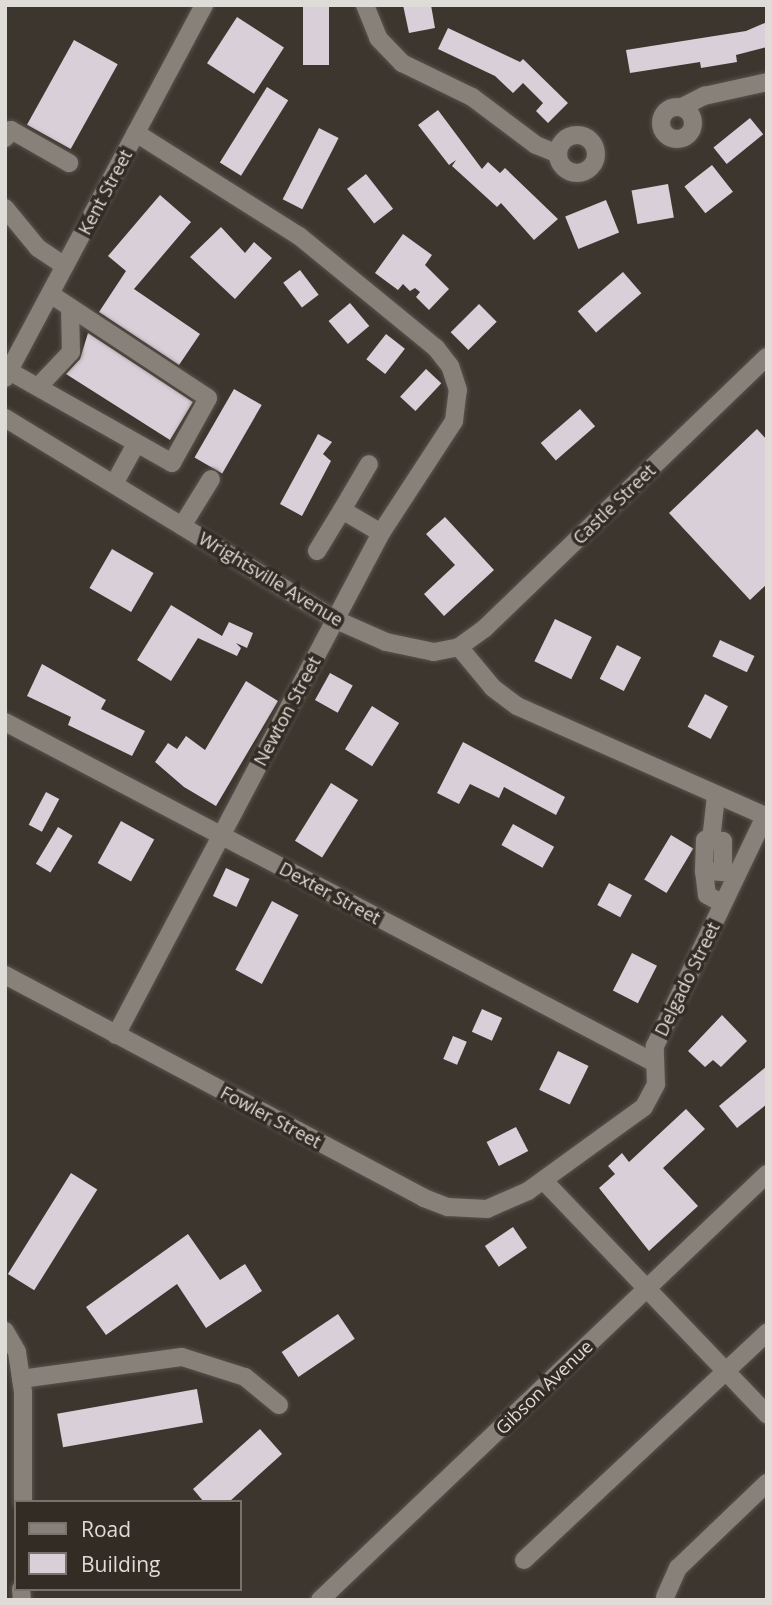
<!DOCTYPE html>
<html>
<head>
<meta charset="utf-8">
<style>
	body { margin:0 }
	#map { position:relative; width:772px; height:1605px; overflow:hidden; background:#3c362f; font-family:"Open Sans",sans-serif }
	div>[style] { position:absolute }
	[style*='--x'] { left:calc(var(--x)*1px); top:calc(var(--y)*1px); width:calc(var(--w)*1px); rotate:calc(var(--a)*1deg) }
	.building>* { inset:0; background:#d8cfd8; transform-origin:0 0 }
	.roads { filter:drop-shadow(0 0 2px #58524c) drop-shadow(0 0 2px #58524c) }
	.minor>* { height:18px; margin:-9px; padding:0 9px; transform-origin:9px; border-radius:9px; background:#888179 }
	.minor>.ring { margin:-9px; padding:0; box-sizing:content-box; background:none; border:18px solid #888179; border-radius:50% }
	span { translate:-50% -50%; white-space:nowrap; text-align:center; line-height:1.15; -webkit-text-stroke:7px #322c25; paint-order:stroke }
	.street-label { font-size:18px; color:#dfdbd6 }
	.frame { position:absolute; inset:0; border:7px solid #dfdbd6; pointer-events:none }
	.legend { position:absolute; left:14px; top:1500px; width:228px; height:91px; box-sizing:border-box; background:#322c25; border:2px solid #77726c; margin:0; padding:9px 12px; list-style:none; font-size:21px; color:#dfdbd6 }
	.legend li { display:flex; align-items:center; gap:14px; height:35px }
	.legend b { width:35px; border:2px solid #77726c }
</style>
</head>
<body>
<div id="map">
	<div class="building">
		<div style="left:303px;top:5px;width:26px;height:60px"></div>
		<div style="clip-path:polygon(403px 5px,431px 5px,435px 28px,409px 33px)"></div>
		<div style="left:237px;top:17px;width:56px;height:55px;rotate:33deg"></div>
		<div style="clip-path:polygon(767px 22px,767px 47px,736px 55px,737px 62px,701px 68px,700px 62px,630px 73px,626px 50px,746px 31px)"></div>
		<div style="clip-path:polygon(448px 28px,520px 62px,523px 59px,568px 103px,548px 123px,536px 111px,543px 103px,523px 83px,513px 93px,495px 76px,438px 49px)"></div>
		<div style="left:74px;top:40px;width:50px;height:97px;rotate:29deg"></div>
		<div style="left:267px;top:87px;width:25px;height:89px;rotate:32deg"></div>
		<div style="clip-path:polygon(438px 110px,482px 169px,488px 162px,500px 173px,505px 168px,558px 219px,534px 240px,501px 203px,497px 207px,452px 166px,456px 160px,449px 165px,418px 125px)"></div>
		<div style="left:750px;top:118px;width:21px;height:47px;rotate:51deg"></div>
		<div style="left:319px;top:128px;width:22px;height:80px;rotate:27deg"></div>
		<div style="left:712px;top:165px;width:34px;height:35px;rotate:52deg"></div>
		<div style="left:366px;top:174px;width:44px;height:24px;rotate:52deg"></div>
		<div style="left:668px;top:184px;width:34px;height:37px;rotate:80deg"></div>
		<div style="clip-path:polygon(160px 195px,191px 222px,134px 289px,200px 334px,179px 365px,99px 312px,126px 271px,108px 256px)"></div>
		<div style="left:606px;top:200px;width:35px;height:44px;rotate:68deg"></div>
		<div style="clip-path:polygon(221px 227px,245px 253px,254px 242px,272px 258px,235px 299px,190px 257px)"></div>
		<div style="clip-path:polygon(403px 234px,432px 255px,425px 265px,449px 289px,429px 310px,416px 297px,420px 292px,415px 288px,410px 291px,403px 284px,398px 290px,375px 273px)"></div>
		<div style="left:300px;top:270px;width:31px;height:21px;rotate:53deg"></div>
		<div style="left:623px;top:272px;width:28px;height:60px;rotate:49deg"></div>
		<div style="left:350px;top:303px;width:30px;height:28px;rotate:50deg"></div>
		<div style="left:479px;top:304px;width:25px;height:40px;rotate:45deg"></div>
		<div style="clip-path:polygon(88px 333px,193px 402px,170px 440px,66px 374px,80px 359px)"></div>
		<div style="left:386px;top:334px;width:24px;height:32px;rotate:38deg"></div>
		<div style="left:426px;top:369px;width:21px;height:38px;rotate:43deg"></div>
		<div style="left:234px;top:389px;width:32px;height:79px;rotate:30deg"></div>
		<div style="left:580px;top:409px;width:23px;height:52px;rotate:49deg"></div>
		<div style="clip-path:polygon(757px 429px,767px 440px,767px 584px,750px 600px,669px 513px)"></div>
		<div style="clip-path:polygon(318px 434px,332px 442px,323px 454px,331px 461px,302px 516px,280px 504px)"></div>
		<div style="clip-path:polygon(445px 517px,494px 570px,444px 616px,424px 594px,455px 565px,426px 534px)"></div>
		<div style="left:112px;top:549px;width:48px;height:45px;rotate:30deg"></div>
		<div style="clip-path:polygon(171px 605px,222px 636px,229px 622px,253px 633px,247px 648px,236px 643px,241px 648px,237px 656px,198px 638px,171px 681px,137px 660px)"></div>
		<div style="left:555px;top:619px;width:41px;height:47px;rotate:26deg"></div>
		<div style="left:720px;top:640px;width:38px;height:18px;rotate:25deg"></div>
		<div style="left:617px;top:645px;width:27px;height:38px;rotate:27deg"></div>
		<div style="clip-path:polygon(42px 664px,106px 700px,101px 709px,145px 731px,132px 756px,68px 725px,71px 717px,27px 696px)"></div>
		<div style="left:330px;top:673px;width:26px;height:31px;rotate:29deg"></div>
		<div style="clip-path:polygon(246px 681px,278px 701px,216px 806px,184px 787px,155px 762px,168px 743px,177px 749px,186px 736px,205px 750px)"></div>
		<div style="left:705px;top:694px;width:26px;height:37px;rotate:28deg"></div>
		<div style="left:372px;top:706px;width:32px;height:51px;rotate:32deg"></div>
		<div style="clip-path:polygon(463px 742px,565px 797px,556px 815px,504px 787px,499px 798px,470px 784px,459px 804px,437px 793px)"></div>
		<div style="left:331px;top:783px;width:32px;height:68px;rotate:32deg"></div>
		<div style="left:46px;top:792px;width:15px;height:37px;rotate:28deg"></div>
		<div style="left:121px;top:821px;width:38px;height:48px;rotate:29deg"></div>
		<div style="left:513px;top:824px;width:47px;height:24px;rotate:29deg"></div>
		<div style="left:58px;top:827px;width:17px;height:43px;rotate:31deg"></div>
		<div style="left:671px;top:835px;width:26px;height:52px;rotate:31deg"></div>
		<div style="left:226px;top:868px;width:26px;height:31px;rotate:25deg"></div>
		<div style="left:609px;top:883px;width:26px;height:25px;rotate:28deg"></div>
		<div style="left:272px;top:901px;width:30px;height:78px;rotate:28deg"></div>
		<div style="left:632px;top:953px;width:28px;height:42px;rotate:27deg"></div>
		<div style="left:482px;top:1009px;width:22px;height:25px;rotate:24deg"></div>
		<div style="clip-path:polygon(722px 1015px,747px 1041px,721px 1067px,713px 1060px,705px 1067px,688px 1051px)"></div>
		<div style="left:453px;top:1036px;width:15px;height:25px;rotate:23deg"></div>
		<div style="left:558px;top:1051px;width:34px;height:43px;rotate:26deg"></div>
		<div style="clip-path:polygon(767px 1066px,767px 1104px,737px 1128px,719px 1106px)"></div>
		<div style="clip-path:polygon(686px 1109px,705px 1129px,663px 1168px,698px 1206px,649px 1251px,599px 1188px,615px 1174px,608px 1166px,622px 1153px,629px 1162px)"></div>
		<div style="left:516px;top:1127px;width:27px;height:33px;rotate:63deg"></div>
		<div style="left:71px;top:1173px;width:31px;height:119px;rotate:32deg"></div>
		<div style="left:513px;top:1227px;width:25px;height:34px;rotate:56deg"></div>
		<div style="clip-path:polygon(188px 1234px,220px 1280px,245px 1264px,262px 1291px,206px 1328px,177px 1284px,106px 1335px,86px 1307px)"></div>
		<div style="left:338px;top:1314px;width:30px;height:68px;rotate:56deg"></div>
		<div style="left:197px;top:1389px;width:34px;height:142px;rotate:80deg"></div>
		<div style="clip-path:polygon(260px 1429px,282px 1454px,229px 1502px,204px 1502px,193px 1489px)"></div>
	</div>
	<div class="roads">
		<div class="minor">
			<div style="--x:365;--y:5;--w:35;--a:68"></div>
			<div style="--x:378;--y:38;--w:35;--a:46"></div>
			<div style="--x:402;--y:63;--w:78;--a:25.9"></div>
			<div style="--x:472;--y:97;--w:80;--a:36.9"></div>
			<div style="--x:536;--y:145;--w:24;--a:22"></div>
			<div class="ring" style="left:661px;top:107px;width:14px;height:14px"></div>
			<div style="--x:682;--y:107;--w:25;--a:-27"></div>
			<div style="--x:704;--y:96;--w:65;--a:-12.5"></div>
			<div class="ring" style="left:558px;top:135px;width:20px;height:20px"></div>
			<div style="--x:5;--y:138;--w:10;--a:-53"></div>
			<div style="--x:11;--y:130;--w:67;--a:29.6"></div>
			<div style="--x:5;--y:208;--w:52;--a:50.5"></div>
			<div style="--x:38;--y:248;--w:32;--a:34"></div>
			<div style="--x:9;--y:371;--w:187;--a:29.4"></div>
			<div style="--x:172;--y:463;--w:74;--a:-61"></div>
			<div style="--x:208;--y:398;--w:189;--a:-146.6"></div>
			<div style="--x:5;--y:378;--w:423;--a:-61.9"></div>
			<div style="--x:38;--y:387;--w:48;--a:-46.7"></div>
			<div style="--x:71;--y:352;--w:44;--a:-91.3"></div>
			<div style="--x:5;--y:418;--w:386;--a:31.4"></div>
			<div style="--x:334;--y:619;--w:57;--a:23.9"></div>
			<div style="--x:386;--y:642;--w:49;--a:11.8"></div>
			<div style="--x:434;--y:652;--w:25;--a:-11"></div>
			<div style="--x:459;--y:647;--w:32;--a:-36"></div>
			<div style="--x:485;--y:628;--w:391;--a:-43.9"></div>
			<div style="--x:114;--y:484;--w:46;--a:-61.2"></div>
			<div style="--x:342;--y:510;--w:53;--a:-59.6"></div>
			<div style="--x:182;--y:526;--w:55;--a:-58.3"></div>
			<div style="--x:317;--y:551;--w:48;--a:-58.6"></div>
			<div style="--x:342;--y:510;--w:45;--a:30.5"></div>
			<div style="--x:459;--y:647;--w:53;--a:50.3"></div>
			<div style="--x:493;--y:688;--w:30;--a:37"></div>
			<div style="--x:517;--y:706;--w:274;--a:23.9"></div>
			<div style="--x:5;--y:722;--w:734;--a:27.68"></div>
			<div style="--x:711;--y:840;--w:44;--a:-83.5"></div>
			<div style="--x:704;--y:871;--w:19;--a:3"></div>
			<div style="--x:723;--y:872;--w:31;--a:-90"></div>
			<div style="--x:723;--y:841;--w:18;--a:-177"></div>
			<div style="--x:705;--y:840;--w:31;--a:92"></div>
			<div style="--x:704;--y:871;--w:24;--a:83"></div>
			<div style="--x:707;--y:895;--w:18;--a:29"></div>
			<div style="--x:5;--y:975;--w:475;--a:28"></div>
			<div style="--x:424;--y:1198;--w:26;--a:21"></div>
			<div style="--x:448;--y:1207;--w:39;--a:3"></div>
			<div style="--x:487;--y:1209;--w:45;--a:-23.7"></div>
			<div style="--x:528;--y:1191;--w:143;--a:-35.9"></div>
			<div style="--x:644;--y:1107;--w:26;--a:-62"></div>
			<div style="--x:656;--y:1084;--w:38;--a:-92"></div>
			<div style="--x:655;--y:1046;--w:255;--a:-64.4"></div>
			<div style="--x:116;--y:1035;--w:568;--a:-62.17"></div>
			<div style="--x:381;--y:533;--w:134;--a:-56.9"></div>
			<div style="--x:454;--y:421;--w:31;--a:-83"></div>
			<div style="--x:458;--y:390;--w:25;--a:-108"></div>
			<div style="--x:450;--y:366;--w:23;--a:-128"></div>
			<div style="--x:436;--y:348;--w:177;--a:-140.7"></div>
			<div style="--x:299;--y:236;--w:193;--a:-147.7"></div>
			<div style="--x:544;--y:1181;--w:323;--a:46.3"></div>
			<div style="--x:5;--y:1331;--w:24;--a:60"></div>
			<div style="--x:17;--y:1352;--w:40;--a:81.5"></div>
			<div style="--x:23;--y:1392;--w:110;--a:90"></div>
			<div style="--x:21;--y:1379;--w:162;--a:-7.8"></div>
			<div style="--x:182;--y:1357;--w:66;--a:17.6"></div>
			<div style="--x:245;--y:1377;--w:44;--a:39.5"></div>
			<div style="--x:524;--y:1560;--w:333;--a:-43.1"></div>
			<div style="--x:21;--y:1589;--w:11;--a:85"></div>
			<div style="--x:665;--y:1597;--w:32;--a:-66"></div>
			<div style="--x:678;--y:1568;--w:123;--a:-43.7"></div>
			<div style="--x:320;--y:1600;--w:617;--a:-43.62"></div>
		</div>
	</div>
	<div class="street-label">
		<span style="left:105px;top:192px;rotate:-62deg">Kent Street</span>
		<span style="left:614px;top:504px;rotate:-44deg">Castle Street</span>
		<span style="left:271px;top:579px;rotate:31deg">Wrightsville Avenue</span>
		<span style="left:287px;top:711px;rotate:-62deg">Newton Street</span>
		<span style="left:330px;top:893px;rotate:28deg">Dexter Street</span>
		<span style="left:687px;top:979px;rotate:-64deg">Delgado Street</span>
		<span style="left:271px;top:1117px;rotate:28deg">Fowler Street</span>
		<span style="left:544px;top:1387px;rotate:-44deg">Gibson Avenue</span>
	</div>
	<div class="frame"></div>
	<ul class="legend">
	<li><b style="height:9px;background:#888179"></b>Road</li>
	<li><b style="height:19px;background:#d8cfd8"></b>Building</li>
	</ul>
</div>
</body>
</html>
